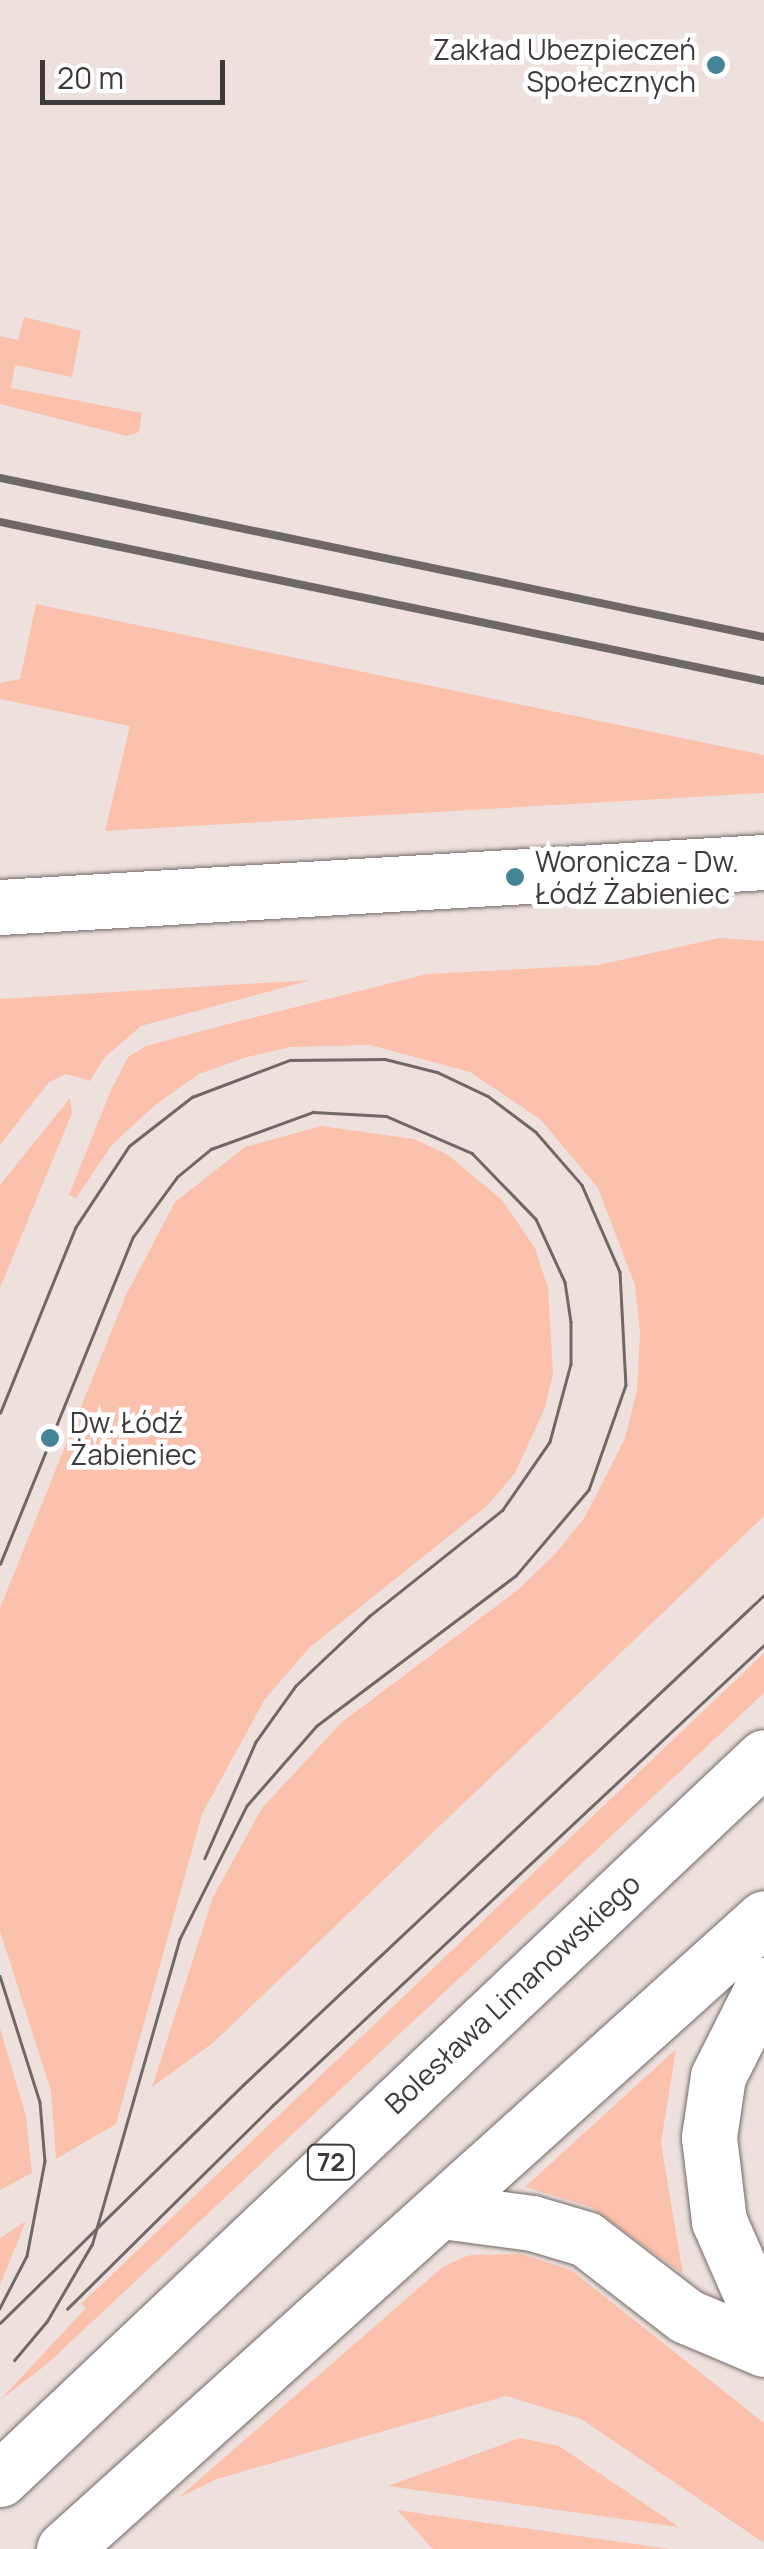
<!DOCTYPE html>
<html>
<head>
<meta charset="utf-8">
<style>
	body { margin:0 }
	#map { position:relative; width:764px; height:2549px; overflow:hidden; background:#eee1dd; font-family:Manrope,sans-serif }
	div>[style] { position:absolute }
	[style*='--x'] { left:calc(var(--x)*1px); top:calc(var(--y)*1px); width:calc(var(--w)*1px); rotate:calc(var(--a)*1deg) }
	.green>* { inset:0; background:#fcc1ad }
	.roads { filter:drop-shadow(0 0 2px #746966) drop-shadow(0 0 2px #746966) }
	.tertiary>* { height:55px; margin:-27.5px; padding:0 27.5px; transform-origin:27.5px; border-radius:27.5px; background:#fff }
	.primary>* { height:55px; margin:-27.5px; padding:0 27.5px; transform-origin:27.5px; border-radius:27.5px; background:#fff }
	.tram>* { height:2.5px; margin:-1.25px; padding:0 1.25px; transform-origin:1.25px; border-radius:1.25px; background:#6f6866 }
	.rail>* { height:8px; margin:-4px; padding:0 4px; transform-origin:4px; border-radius:4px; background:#6f6866 }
	.dots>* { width:28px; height:28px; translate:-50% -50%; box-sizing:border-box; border:5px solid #fff; border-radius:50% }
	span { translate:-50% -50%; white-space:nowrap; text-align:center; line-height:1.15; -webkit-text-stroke:9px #fff; paint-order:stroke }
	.shield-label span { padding:2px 8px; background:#fff; border:2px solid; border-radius:8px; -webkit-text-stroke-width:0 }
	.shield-label { font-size:25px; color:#3f3a39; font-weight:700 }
	.poi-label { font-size:28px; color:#3f3a39 }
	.right { translate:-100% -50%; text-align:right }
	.left { translate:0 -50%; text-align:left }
	.street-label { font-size:28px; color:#3f3a39 }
	.scale { position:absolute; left:40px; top:60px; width:185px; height:45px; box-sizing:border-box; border:5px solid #3f3a39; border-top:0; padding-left:12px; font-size:30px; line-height:35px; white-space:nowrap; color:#3f3a39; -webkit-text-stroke:8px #fff; paint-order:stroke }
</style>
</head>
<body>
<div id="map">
	<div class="green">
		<div style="clip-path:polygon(24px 317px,81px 331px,72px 377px,15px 365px,11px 388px,142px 413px,139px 432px,127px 436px,0 404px,0 336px,18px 340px)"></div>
		<div style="clip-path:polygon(36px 604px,764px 755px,764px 793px,105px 831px,130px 726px,0 699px,0 683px,20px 679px)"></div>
		<div style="clip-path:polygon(719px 938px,764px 941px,764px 1516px,214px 2042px,152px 2087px,213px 1897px,262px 1808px,342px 1722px,519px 1589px,556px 1553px,585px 1517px,625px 1438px,637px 1390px,640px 1333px,635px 1285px,598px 1188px,541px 1120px,470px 1072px,370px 1045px,291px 1047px,247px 1057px,199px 1074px,155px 1105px,111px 1146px,76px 1198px,69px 1195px,111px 1090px,128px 1057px,146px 1046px,236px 1022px,427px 974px,598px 965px)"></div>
		<div style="clip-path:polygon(311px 980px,141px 1026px,104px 1058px,90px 1081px,66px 1074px,49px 1082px,0 1145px,0 999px)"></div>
		<div style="clip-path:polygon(70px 1098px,72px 1113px,0 1288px,0 1185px)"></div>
		<div style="clip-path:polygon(321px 1126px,414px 1139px,448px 1155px,502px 1200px,535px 1248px,548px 1288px,553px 1373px,545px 1408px,515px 1473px,488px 1505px,310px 1647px,265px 1699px,202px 1814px,116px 2124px,56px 2159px,51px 2091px,0 1931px,0 1608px,126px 1295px,175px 1202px,245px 1147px)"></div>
		<div style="clip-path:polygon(764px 1653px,764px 1693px,46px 2365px,0 2400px,86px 2308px,81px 2304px)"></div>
		<div style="clip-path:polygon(0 2028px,26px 2116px,32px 2173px,0 2190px)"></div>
		<div style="clip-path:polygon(676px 2049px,661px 2143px,683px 2274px,591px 2207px,525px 2187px)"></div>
		<div style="clip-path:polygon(26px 2221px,0 2285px,0 2238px)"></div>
		<div style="clip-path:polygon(521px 2254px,571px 2270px,764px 2423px,764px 2543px,581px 2419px,506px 2396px,217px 2479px,178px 2498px,444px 2266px,470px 2255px)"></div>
		<div style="clip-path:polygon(520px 2438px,559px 2446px,679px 2527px,388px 2486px)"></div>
		<div style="clip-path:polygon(397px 2510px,670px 2549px,433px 2549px)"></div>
	</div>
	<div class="roads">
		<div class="tertiary">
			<div style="--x:0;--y:907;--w:765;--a:-3.37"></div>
			<div style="--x:764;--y:1985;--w:102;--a:116.8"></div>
			<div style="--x:718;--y:2076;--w:62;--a:98.4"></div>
			<div style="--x:709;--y:2137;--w:85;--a:83.2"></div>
			<div style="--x:719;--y:2221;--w:112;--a:66.4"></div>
			<div style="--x:442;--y:2211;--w:91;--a:7.6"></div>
			<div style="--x:532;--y:2223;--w:56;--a:16.5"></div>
			<div style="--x:586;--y:2239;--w:126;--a:37.6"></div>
			<div style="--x:686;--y:2316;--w:85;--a:22.9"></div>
		</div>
		<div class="primary">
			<div style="--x:0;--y:2479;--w:1051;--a:-43.38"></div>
			<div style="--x:64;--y:2549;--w:942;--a:-42.03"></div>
		</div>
	</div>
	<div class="tram">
		<div style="--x:0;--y:1413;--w:200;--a:-67.9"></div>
		<div style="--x:75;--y:1228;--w:98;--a:-56.6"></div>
		<div style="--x:129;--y:1146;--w:80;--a:-37.9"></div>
		<div style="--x:192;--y:1097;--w:105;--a:-20.7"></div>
		<div style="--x:290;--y:1060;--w:95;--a:-0.6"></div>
		<div style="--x:385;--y:1059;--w:54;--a:14"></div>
		<div style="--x:437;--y:1072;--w:56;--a:25.2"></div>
		<div style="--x:488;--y:1096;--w:60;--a:36.9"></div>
		<div style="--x:536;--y:1132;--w:70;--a:49"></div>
		<div style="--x:582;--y:1185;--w:95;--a:66.4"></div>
		<div style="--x:620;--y:1272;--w:113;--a:87"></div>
		<div style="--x:626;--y:1385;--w:111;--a:109.4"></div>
		<div style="--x:589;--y:1490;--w:113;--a:130.3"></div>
		<div style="--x:516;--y:1576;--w:249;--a:143"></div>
		<div style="--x:317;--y:1726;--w:106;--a:131.2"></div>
		<div style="--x:247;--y:1806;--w:149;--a:116.7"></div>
		<div style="--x:180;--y:1939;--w:318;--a:106"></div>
		<div style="--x:92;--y:2245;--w:89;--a:120.3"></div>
		<div style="--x:47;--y:2322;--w:50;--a:130.1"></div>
		<div style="--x:0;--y:1564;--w:353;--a:-67.9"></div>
		<div style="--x:133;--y:1237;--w:74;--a:-53.7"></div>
		<div style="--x:177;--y:1177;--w:44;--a:-39.5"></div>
		<div style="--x:211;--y:1149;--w:109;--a:-19.9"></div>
		<div style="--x:313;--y:1112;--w:73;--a:3.1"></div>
		<div style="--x:386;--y:1116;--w:94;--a:23.3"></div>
		<div style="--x:472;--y:1153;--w:92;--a:45.9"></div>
		<div style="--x:536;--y:1219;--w:69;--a:65.3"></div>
		<div style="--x:565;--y:1282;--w:40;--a:81.5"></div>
		<div style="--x:571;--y:1322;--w:42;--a:90"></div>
		<div style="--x:571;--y:1364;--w:81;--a:105.1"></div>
		<div style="--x:550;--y:1442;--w:83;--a:124.7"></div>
		<div style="--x:503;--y:1510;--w:170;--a:141.4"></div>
		<div style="--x:370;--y:1616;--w:102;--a:136.6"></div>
		<div style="--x:296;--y:1686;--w:69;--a:125.5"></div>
		<div style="--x:256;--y:1742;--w:127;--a:113.7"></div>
		<div style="--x:0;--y:1976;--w:132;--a:72.4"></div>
		<div style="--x:40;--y:2102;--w:59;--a:85.2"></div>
		<div style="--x:45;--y:2161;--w:97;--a:100.7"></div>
		<div style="--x:27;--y:2256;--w:59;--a:117.4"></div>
		<div style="--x:67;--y:2309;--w:289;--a:-44.7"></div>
		<div style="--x:272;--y:2106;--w:674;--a:-43.14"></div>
		<div style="--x:0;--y:2323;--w:340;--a:-44.4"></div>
		<div style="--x:243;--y:2085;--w:715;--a:-43.24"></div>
	</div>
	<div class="rail">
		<div style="--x:0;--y:478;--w:780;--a:11.76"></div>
		<div style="--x:0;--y:522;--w:780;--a:11.76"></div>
	</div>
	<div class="dots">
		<div style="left:716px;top:65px;background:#438497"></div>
		<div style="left:515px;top:877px;background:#438497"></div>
		<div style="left:50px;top:1438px;background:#438497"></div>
	</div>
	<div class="shield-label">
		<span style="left:331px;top:2162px">72</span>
	</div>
	<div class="poi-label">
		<span class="right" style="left:696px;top:65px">Zakład Ubezpieczeń<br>Społecznych</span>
		<span class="left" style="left:535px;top:877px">Woronicza - Dw.<br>Łódź Żabieniec</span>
		<span class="left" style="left:70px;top:1438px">Dw. Łódź<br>Żabieniec</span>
	</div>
	<div class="street-label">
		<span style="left:512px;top:1993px;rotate:-43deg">Bolesława Limanowskiego</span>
	</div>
	<div class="scale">20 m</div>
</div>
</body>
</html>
